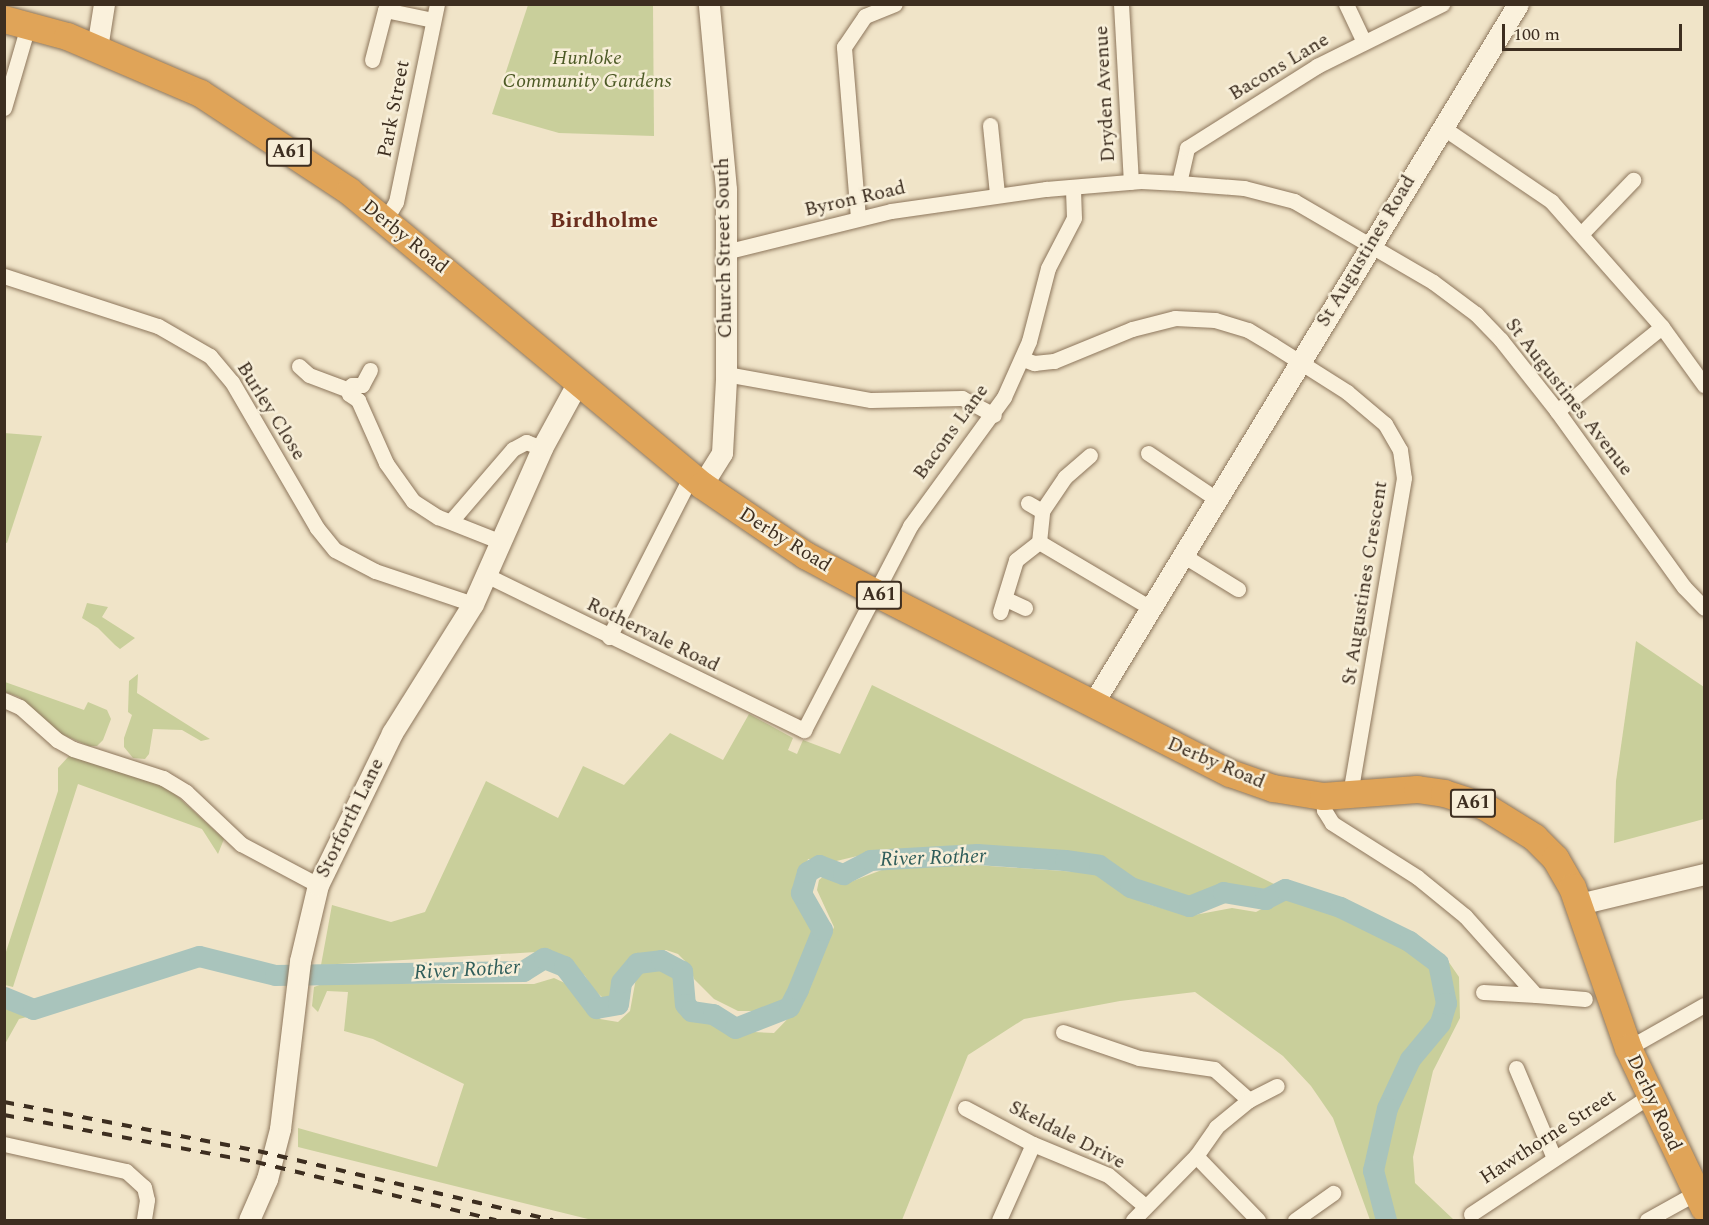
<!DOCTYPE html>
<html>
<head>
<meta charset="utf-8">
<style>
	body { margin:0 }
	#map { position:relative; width:1709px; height:1225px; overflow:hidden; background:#f0e4c8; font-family:Spectral,serif }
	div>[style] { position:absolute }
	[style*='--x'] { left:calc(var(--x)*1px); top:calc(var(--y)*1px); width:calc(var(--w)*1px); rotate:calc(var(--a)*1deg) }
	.green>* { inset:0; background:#c9cf9b }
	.river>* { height:21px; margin:-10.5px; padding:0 10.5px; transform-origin:10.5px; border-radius:10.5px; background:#a9c4bc }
	.roads { filter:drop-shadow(0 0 2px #8d765c) drop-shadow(0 0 2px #8d765c) }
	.street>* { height:15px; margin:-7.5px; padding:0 7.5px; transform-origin:7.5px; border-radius:7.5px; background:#faf1dc }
	.secondary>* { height:21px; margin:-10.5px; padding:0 10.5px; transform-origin:10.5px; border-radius:10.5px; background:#faf1dc }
	.highway>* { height:27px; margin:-13.5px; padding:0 13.5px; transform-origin:13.5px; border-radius:13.5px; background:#e0a458 }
	.rail>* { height:4px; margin-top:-2px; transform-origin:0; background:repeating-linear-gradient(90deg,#3d2e20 0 10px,transparent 0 20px) }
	span { translate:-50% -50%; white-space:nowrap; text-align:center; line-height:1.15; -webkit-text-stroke:5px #f7eed8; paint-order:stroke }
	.shield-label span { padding:2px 4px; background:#f7eed8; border:2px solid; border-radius:4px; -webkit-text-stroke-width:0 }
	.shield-label { font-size:18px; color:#3d2e20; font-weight:700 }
	.park-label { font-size:20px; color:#4d5a26; font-style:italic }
	.street-label { font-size:20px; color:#3d2e20 }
	.water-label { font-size:21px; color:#2f5d5a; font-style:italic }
	.quarter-label { font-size:22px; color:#6b2e1e; font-weight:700 }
	.frame { position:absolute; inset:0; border:6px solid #3d2e20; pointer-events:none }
	.scale { position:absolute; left:1502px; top:24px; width:180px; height:27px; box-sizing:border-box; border:3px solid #3d2e20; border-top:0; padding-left:8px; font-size:18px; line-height:21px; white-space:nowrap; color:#3d2e20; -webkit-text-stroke:4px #f7eed8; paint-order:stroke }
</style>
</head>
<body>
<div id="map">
	<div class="green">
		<div style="clip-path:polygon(528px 5px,653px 5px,654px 136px,559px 133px,492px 114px)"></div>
		<div style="clip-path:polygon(4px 433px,42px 436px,7px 543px,4px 542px)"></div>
		<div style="clip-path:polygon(87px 603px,108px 607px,102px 617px,135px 638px,120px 649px,115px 645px,98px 628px,82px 618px)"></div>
		<div style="clip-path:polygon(1636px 641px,1704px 687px,1704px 819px,1614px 843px,1616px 781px)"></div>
		<div style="clip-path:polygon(138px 674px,137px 693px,210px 739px,201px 741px,182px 730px,153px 729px,149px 754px,145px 759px,133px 758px,124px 747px,124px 738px,132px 715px,128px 712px,129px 681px)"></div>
		<div style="clip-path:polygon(5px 682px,84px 710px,88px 702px,107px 710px,111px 719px,103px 740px,97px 746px,89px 746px,61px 734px,19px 697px,5px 692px)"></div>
		<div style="clip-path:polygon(872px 685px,1276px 885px,1263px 893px,1222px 885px,1191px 899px,1134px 880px,1094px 857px,984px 847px,870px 853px,828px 863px,821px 859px,808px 859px,798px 891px,815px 928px,783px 1000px,763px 1011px,738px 1011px,714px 999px,694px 979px,690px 966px,678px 954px,666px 950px,634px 958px,618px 977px,611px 998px,603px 998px,594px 990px,585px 976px,552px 951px,321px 965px,332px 905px,391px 922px,425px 912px,486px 781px,558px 818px,583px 766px,624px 785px,670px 733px,723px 760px,749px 714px,793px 738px,788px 750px,797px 754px,803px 740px,840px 754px)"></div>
		<div style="clip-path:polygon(69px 756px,163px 783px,224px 839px,218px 854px,202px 829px,78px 784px,13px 987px,5px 985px,4px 958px,58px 791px,58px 768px)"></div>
		<div style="clip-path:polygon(975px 865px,1092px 873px,1148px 904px,1189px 916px,1232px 908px,1256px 912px,1286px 896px,1336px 913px,1403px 945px,1432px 967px,1446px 958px,1459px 977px,1460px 1018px,1433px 1071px,1413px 1157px,1415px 1183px,1454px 1220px,1370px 1220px,1333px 1118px,1311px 1086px,1283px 1056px,1195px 992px,1120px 1001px,1024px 1019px,968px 1055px,902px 1220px,592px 1220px,298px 1147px,298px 1128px,437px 1167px,464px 1084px,373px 1039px,344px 1031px,348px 992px,327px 991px,318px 1012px,312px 1006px,314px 987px,325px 983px,534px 984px,554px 978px,567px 984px,600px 1019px,618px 1022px,630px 1011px,636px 978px,643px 970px,661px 970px,672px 976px,679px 992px,679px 1006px,733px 1031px,774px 1033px,803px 1003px,834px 927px,817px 890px,819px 880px,825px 875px,845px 884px,887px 868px)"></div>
		<div style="clip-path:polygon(4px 986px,33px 1001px,27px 1017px,19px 1019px,5px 1044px)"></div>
	</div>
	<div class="river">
		<div style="--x:4;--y:997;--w:31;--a:22"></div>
		<div style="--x:33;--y:1009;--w:174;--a:-17.7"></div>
		<div style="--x:199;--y:956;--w:78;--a:14"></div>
		<div style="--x:275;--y:975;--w:248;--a:-0.9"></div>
		<div style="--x:523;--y:971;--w:25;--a:-32"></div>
		<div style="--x:544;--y:958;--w:22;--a:22"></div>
		<div style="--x:564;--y:966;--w:53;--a:52.7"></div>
		<div style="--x:596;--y:1008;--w:22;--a:-10"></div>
		<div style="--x:618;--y:1004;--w:22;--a:-82"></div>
		<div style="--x:621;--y:982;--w:25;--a:-50"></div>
		<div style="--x:637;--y:963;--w:24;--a:-7"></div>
		<div style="--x:661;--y:960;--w:24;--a:28"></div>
		<div style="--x:682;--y:971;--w:33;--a:85"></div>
		<div style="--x:685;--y:1004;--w:9;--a:49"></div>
		<div style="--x:691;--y:1011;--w:22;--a:8"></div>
		<div style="--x:713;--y:1014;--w:26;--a:32"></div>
		<div style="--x:735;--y:1028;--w:58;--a:-21.3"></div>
		<div style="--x:789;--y:1007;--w:20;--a:-63"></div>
		<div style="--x:798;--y:989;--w:64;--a:-67.9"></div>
		<div style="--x:822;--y:930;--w:43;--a:-119.6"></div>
		<div style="--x:801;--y:893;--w:22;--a:-74"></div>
		<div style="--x:807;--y:872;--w:14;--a:-30"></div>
		<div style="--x:819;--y:865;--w:26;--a:21"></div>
		<div style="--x:843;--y:874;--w:30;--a:-27"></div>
		<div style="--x:870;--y:860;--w:107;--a:-3.2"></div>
		<div style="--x:977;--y:854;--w:88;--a:3.9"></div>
		<div style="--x:1065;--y:860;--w:34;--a:8"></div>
		<div style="--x:1099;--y:865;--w:38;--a:35"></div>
		<div style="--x:1130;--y:887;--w:62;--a:17.9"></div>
		<div style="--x:1189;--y:906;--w:37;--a:-22"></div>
		<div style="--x:1223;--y:892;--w:43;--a:9.5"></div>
		<div style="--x:1265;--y:899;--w:22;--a:-27"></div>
		<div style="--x:1285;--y:889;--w:58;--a:18.1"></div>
		<div style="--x:1340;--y:907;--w:77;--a:26.2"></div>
		<div style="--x:1409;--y:941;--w:36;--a:37"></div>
		<div style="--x:1438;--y:963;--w:41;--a:78.7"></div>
		<div style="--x:1446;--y:1003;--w:21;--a:107"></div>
		<div style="--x:1440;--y:1023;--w:47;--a:129.8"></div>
		<div style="--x:1410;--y:1059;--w:54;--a:115.1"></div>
		<div style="--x:1387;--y:1108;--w:64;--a:102.7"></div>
		<div style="--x:1373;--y:1170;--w:52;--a:75.4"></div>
	</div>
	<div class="roads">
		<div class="street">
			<div style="--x:1121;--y:4;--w:178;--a:86.8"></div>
			<div style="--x:1346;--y:4;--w:42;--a:64.7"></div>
			<div style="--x:372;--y:60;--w:52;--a:-75.4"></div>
			<div style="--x:385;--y:10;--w:49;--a:11.8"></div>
			<div style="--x:4;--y:108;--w:85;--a:-73.7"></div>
			<div style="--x:990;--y:125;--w:69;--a:84.2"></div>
			<div style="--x:1442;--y:127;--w:132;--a:34.2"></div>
			<div style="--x:1551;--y:201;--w:168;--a:48.6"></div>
			<div style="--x:1662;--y:327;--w:72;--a:54.1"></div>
			<div style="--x:1179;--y:183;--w:36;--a:-77"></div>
			<div style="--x:1187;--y:148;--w:154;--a:-32.2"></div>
			<div style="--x:1317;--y:66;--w:140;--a:-26.4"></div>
			<div style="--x:858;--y:218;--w:172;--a:-94.7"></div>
			<div style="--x:844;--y:47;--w:37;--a:-56"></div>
			<div style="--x:865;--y:16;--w:32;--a:-22"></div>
			<div style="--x:386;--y:219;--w:20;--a:-60"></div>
			<div style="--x:396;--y:202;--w:202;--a:-78.3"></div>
			<div style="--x:1582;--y:233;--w:74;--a:-46.1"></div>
			<div style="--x:725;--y:252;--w:171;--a:-13.9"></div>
			<div style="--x:891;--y:211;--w:157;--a:-8.1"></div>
			<div style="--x:1046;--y:189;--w:95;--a:-4.8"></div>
			<div style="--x:1141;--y:181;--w:38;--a:3"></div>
			<div style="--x:1179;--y:183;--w:65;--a:4.4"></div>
			<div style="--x:1244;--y:188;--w:52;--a:14.6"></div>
			<div style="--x:1294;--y:201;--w:161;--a:30.2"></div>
			<div style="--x:1433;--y:282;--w:54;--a:36.7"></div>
			<div style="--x:1476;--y:314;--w:36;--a:46"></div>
			<div style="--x:1501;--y:340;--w:90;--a:51.7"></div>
			<div style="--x:1557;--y:411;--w:217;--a:54.2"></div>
			<div style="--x:1684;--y:587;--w:29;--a:46"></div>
			<div style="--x:4;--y:276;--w:162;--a:18"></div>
			<div style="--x:158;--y:326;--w:60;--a:30"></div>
			<div style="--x:210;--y:356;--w:34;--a:50"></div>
			<div style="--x:232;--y:382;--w:169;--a:59.8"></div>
			<div style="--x:317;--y:528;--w:28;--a:51"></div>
			<div style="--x:335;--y:550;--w:45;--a:27.7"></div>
			<div style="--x:375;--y:571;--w:103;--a:18.6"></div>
			<div style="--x:1023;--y:359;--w:12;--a:20"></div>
			<div style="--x:1034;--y:363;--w:20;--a:-6"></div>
			<div style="--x:1054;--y:361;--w:84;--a:-22.3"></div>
			<div style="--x:1132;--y:329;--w:44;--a:-14.3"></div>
			<div style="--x:1175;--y:318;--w:40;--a:2.9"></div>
			<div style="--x:1215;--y:320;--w:34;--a:17"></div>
			<div style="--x:1248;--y:330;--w:29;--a:31"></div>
			<div style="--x:1273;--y:345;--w:88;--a:32.4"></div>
			<div style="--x:1347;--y:392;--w:50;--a:40.1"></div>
			<div style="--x:1385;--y:424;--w:30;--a:60"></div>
			<div style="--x:1400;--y:450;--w:28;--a:82"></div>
			<div style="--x:1404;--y:478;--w:322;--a:99.7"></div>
			<div style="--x:299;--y:366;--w:13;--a:42"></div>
			<div style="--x:309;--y:375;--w:43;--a:20.6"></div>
			<div style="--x:726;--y:374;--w:147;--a:10.2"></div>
			<div style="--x:871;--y:400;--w:91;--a:-1.3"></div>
			<div style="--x:962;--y:398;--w:36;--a:28"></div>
			<div style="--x:362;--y:385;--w:10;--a:180"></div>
			<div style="--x:352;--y:385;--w:9;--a:108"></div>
			<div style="--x:349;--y:394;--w:11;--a:34"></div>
			<div style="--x:358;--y:400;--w:69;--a:66"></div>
			<div style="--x:386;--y:463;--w:47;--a:54.6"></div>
			<div style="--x:413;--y:501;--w:30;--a:33"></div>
			<div style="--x:438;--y:517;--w:68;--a:21.6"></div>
			<div style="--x:362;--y:385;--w:17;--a:-62"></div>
			<div style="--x:1557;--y:411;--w:134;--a:-38.7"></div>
			<div style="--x:1148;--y:453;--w:81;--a:33.9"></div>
			<div style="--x:1028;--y:503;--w:16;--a:30"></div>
			<div style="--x:451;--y:521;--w:95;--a:-49.3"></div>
			<div style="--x:513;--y:449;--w:15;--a:-28"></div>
			<div style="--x:526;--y:442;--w:17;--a:21"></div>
			<div style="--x:1039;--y:542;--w:128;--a:30.6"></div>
			<div style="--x:1039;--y:542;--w:31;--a:-84"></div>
			<div style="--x:1042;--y:511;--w:41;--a:-55.9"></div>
			<div style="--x:1065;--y:477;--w:33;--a:-41"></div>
			<div style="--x:1181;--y:554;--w:67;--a:31.6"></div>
			<div style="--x:486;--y:575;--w:354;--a:26"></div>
			<div style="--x:804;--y:730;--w:230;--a:-62.5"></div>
			<div style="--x:910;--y:526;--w:160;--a:-53.9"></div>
			<div style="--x:1004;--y:397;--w:61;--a:-65.9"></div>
			<div style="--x:1029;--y:341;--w:75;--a:-75.4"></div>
			<div style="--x:1048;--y:268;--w:56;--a:-62.5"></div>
			<div style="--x:1074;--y:218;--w:31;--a:-92"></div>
			<div style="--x:1006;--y:599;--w:21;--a:25"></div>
			<div style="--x:1000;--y:612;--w:54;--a:-72.9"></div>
			<div style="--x:1016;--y:560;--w:29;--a:-38"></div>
			<div style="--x:609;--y:637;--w:181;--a:-63"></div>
			<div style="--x:4;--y:700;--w:17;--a:24"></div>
			<div style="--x:20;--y:707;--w:50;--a:41.7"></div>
			<div style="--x:57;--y:740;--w:18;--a:29"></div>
			<div style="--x:73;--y:749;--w:95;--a:17.9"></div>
			<div style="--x:163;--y:778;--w:27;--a:31"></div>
			<div style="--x:186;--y:792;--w:76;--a:43.4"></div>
			<div style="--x:241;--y:844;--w:87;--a:28"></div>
			<div style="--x:1323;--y:796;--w:14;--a:86"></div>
			<div style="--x:1324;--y:810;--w:15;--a:58"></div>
			<div style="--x:1332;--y:823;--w:101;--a:32.4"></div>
			<div style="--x:1417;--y:877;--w:62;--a:39.1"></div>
			<div style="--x:1465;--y:916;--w:106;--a:48.1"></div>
			<div style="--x:1536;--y:995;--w:49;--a:4.7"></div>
			<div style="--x:1483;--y:992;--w:53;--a:3.2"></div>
			<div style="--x:1063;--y:1032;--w:80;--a:18.9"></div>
			<div style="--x:1139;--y:1058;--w:76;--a:8.3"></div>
			<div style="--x:1214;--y:1069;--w:47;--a:41.5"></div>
			<div style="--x:1628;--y:1048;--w:87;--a:-29.5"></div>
			<div style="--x:1516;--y:1068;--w:98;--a:67.1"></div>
			<div style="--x:965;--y:1108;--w:77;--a:27.9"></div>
			<div style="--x:1033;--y:1144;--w:81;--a:22.5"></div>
			<div style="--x:1108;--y:1175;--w:48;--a:40"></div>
			<div style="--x:4;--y:1144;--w:125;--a:12.5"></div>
			<div style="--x:126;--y:1171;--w:24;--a:42"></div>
			<div style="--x:144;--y:1187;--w:13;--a:77"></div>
			<div style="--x:147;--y:1200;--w:20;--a:99"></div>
			<div style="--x:1196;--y:1156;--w:89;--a:45.9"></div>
			<div style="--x:1471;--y:1214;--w:214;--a:-33.5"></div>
			<div style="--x:999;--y:1220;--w:83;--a:-65.9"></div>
			<div style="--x:1133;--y:1220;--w:90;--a:-45.5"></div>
			<div style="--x:1196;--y:1156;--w:35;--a:-55"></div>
			<div style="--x:1216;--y:1127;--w:43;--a:-39.3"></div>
			<div style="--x:1249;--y:1100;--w:31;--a:-27"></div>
			<div style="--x:1295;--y:1220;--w:47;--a:-35.4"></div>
			<div style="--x:1647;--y:1220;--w:56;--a:-28.9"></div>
		</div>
		<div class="secondary">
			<div style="--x:97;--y:48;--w:45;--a:-81"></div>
			<div style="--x:702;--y:485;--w:38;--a:-58"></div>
			<div style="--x:722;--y:453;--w:74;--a:-86.9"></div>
			<div style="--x:726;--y:379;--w:190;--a:-90"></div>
			<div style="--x:726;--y:189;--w:186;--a:-95.3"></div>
			<div style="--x:1092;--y:705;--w:820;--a:-58.71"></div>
			<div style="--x:1579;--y:904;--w:129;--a:-13.5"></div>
			<div style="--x:249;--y:1220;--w:45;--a:-66.3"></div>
			<div style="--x:267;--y:1179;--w:52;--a:-75.4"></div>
			<div style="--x:280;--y:1129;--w:169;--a:-83.2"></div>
			<div style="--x:300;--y:961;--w:78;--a:-76.7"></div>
			<div style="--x:318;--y:885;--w:169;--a:-64"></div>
			<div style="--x:392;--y:733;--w:152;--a:-57.9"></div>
			<div style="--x:473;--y:604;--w:171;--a:-66.1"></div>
			<div style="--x:542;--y:448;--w:75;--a:-61.4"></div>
		</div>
		<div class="highway">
			<div style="--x:4;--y:19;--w:65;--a:15.1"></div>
			<div style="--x:67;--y:36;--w:145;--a:23.2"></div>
			<div style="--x:200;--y:93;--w:178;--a:33.3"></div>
			<div style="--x:349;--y:191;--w:459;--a:39.8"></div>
			<div style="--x:702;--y:485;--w:125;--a:34.2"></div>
			<div style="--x:805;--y:555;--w:78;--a:28.2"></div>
			<div style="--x:874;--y:592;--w:399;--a:27"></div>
			<div style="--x:1230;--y:773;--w:46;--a:19.2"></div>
			<div style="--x:1273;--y:788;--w:51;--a:9.1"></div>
			<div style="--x:1323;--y:796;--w:94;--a:-4.3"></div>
			<div style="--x:1417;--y:789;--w:27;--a:8"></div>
			<div style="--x:1444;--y:793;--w:42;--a:18"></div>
			<div style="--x:1484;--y:806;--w:59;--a:31.8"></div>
			<div style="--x:1534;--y:837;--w:30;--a:45"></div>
			<div style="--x:1555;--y:858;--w:34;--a:60"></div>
			<div style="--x:1572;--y:887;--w:170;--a:70.8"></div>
			<div style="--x:1628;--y:1048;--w:177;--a:64.6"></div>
		</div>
	</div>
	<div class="rail">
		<div style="--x:4;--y:1102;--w:259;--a:10.9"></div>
		<div style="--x:258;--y:1151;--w:303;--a:13.2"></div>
		<div style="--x:4;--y:1115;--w:256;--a:10.6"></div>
		<div style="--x:256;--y:1162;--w:247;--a:13.6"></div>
	</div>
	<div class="shield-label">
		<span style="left:289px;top:152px">A61</span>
		<span style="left:879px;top:595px">A61</span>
		<span style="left:1473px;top:803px">A61</span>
	</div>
	<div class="park-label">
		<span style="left:587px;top:70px">Hunloke<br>Community Gardens</span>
	</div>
	<div class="street-label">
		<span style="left:1279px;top:67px;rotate:-31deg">Bacons Lane</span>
		<span style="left:1105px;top:94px;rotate:-93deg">Dryden Avenue</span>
		<span style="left:394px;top:109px;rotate:-79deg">Park Street</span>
		<span style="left:855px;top:199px;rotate:-13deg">Byron Road</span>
		<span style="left:405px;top:237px;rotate:39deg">Derby Road</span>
		<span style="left:724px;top:248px;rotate:-91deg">Church Street South</span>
		<span style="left:1366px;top:251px;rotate:-59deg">St Augustines Road</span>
		<span style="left:1569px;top:397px;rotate:52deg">St Augustines Avenue</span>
		<span style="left:271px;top:411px;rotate:58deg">Burley Close</span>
		<span style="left:951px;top:432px;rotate:-54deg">Bacons Lane</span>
		<span style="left:785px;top:540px;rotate:32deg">Derby Road</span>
		<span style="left:1365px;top:583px;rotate:-81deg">St Augustines Crescent</span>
		<span style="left:653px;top:635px;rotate:26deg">Rothervale Road</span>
		<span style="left:1216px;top:763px;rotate:23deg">Derby Road</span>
		<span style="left:350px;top:818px;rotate:-64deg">Storforth Lane</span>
		<span style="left:1654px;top:1103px;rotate:65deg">Derby Road</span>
		<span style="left:1067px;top:1135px;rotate:27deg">Skeldale Drive</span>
		<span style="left:1548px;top:1137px;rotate:-33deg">Hawthorne Street</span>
	</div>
	<div class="water-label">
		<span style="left:933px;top:858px;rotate:-2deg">River Rother</span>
		<span style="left:467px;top:970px;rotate:-3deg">River Rother</span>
	</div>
	<div class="quarter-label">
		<span style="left:604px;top:221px">Birdholme</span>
	</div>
	<div class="frame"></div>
	<div class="scale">100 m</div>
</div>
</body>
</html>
